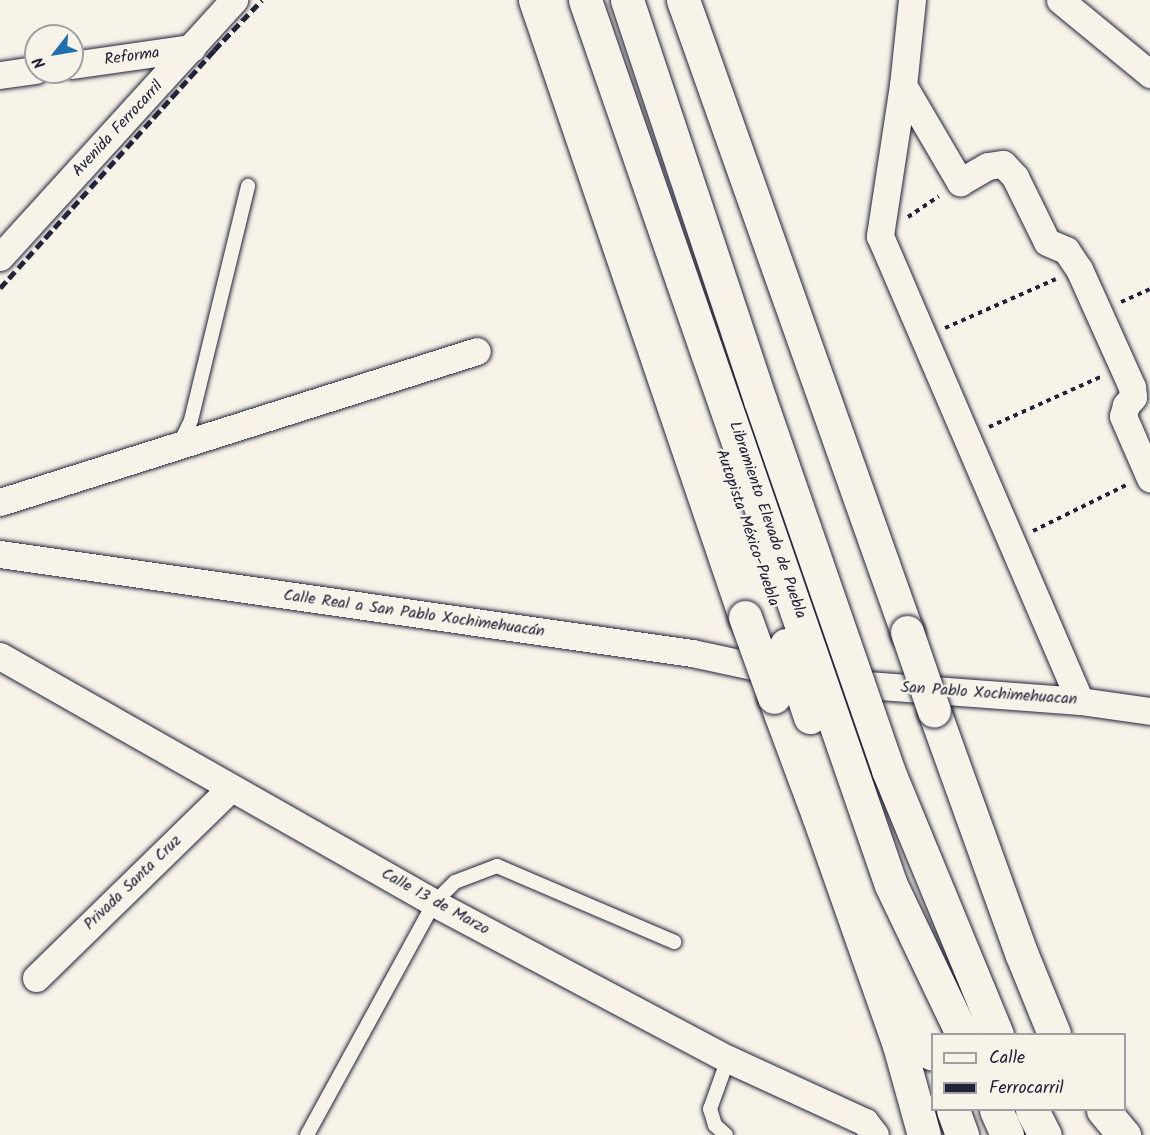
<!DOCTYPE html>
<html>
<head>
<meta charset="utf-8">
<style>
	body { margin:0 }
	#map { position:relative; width:1150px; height:1135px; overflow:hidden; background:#f7f3e8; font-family:Kalam,sans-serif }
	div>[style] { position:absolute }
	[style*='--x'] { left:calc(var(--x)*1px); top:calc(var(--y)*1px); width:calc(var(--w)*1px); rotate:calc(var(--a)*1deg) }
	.path>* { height:4px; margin-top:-2px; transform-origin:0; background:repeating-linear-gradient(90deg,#22223b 0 4.5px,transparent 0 9px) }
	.roads { filter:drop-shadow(0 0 2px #22223b) drop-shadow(0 0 2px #22223b) }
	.service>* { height:14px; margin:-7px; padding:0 7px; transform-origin:7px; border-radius:7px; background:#f7f3e8 }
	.minor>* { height:27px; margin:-13.5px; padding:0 13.5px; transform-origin:13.5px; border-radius:13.5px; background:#f7f3e8 }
	.primary>* { height:33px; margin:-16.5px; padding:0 16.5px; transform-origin:16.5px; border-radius:16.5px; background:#f7f3e8 }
	.motorway>* { height:33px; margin:-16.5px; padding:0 16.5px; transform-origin:16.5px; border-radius:16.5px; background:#f7f3e8 }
	.rail>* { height:4.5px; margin-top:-2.25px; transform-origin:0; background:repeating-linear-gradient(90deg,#22223b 0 9px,transparent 0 13.5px) }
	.bridges { filter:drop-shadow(0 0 2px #22223b) drop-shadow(0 0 2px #22223b) }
	.primary-bridge>* { height:33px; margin:-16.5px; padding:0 16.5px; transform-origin:16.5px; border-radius:16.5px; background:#f7f3e8 }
	.motorway-bridge>* { height:33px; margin:-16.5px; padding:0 16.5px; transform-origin:16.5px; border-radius:16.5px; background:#f7f3e8 }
	span { translate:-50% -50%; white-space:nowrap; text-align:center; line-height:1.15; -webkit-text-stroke:4.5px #f7f3e8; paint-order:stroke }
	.street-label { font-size:16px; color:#22223b }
	.legend { position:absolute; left:931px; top:1033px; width:195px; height:78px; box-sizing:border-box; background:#f7f3e8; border:2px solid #a29fa3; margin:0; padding:8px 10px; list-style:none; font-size:18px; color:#22223b }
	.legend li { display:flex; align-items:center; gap:12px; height:30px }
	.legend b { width:30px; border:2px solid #a29fa3 }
	.north { position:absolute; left:24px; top:24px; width:60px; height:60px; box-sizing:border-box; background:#f7f3e8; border:2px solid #a29fa3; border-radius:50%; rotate:239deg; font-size:16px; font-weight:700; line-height:24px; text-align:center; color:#22223b }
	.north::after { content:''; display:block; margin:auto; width:21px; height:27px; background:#1f6fb2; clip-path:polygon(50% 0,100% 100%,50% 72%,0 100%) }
</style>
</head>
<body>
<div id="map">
	<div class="path">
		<div style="--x:908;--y:217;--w:37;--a:-34"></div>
		<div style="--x:1121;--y:302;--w:32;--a:-24"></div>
		<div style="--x:945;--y:328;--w:121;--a:-23.8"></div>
		<div style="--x:989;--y:427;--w:122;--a:-24.2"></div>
		<div style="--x:1033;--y:531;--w:104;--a:-26.3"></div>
	</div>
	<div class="roads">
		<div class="service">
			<div style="--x:180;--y:443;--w:25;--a:-64"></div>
			<div style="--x:191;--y:420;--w:241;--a:-76.3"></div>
			<div style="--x:307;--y:1135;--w:264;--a:-61.3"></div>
			<div style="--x:434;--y:903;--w:30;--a:-45"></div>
			<div style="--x:455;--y:882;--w:45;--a:-20.9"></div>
			<div style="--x:497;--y:866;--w:193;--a:23.2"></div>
			<div style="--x:726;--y:1135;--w:15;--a:-138"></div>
			<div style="--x:715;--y:1125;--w:17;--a:-107"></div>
			<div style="--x:710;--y:1109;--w:53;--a:-70.2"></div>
		</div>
		<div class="minor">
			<div style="--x:912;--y:0;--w:85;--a:96"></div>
			<div style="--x:903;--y:85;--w:113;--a:59.6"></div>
			<div style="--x:960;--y:182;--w:32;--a:-30"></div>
			<div style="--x:988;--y:166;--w:15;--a:-8"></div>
			<div style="--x:1003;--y:164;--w:18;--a:47"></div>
			<div style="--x:1015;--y:177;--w:72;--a:63.8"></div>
			<div style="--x:1047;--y:242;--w:21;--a:23"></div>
			<div style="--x:1066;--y:250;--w:23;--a:56"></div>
			<div style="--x:1079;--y:269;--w:129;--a:65.8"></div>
			<div style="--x:1132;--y:387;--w:10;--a:84"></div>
			<div style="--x:1133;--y:397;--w:11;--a:131"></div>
			<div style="--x:1126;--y:405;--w:11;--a:105"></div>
			<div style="--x:1123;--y:416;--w:68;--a:66.5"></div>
			<div style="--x:1060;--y:0;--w:117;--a:39.4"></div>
			<div style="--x:72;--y:65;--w:121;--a:-8.1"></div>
			<div style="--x:0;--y:75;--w:36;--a:-8"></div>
			<div style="--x:903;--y:85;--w:153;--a:98.7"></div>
			<div style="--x:880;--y:236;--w:506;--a:66.73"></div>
			<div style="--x:0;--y:257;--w:348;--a:-47.7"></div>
			<div style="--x:0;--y:502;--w:500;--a:-17.57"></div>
			<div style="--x:0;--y:554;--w:699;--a:8.14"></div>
			<div style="--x:692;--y:653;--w:138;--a:12.1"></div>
			<div style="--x:827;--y:682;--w:254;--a:4.3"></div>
			<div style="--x:1080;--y:701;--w:71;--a:8.1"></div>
			<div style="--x:0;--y:656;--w:499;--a:29.6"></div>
			<div style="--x:434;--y:903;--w:333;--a:28"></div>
			<div style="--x:728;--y:1059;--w:151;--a:24.7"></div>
			<div style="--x:865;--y:1122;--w:16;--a:52"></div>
			<div style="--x:36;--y:978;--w:271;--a:-44.3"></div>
		</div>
		<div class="primary">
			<div style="--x:535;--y:0;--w:652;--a:71.2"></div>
			<div style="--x:683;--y:0;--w:671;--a:70.48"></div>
			<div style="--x:774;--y:697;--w:126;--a:69.6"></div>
			<div style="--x:818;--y:815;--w:244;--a:70.6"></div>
			<div style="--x:899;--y:1045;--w:93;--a:74.5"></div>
			<div style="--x:934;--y:711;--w:259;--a:70.2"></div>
			<div style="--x:1022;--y:955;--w:85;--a:67.9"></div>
			<div style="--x:1103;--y:1110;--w:33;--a:50"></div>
		</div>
		<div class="motorway">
			<div style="--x:568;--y:0;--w:679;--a:71.27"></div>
			<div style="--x:810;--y:717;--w:358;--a:70.1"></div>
			<div style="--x:953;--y:1110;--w:27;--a:70"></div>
			<div style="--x:996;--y:1110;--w:27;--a:66"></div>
			<div style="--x:1032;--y:1110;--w:28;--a:63"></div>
		</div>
	</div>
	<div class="rail">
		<div style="--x:0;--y:288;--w:320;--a:-48"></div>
		<div style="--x:214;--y:50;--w:69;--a:-46.2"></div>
	</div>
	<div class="bridges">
		<div class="primary-bridge">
			<div style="--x:745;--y:617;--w:85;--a:70.1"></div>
			<div style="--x:907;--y:632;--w:83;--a:71.1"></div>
		</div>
		<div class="motorway-bridge">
			<div style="--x:585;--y:0;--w:936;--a:70.93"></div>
			<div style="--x:891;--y:885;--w:165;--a:64.5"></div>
			<div style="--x:627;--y:0;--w:422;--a:71.6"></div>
			<div style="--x:760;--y:400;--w:392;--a:70.9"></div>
			<div style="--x:888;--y:770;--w:286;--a:67.6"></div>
			<div style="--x:786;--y:645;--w:76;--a:71.6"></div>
		</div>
	</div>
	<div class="street-label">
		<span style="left:132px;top:57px;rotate:-8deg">Reforma</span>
		<span style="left:118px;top:129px;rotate:-47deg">Avenida Ferrocarril</span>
		<span style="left:767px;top:520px;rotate:71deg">Libramiento Elevado de Puebla</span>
		<span style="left:747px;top:528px;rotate:71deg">Autopista México-Puebla</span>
		<span style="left:414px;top:614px;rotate:8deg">Calle Real a San Pablo Xochimehuacán</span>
		<span style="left:989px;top:694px;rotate:4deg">San Pablo Xochimehuacan</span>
		<span style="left:133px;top:883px;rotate:-44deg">Privada Santa Cruz</span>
		<span style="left:435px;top:902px;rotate:29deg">Calle 13 de Marzo</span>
	</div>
	<ul class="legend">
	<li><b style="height:8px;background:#f7f3e8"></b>Calle</li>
	<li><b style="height:8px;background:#22223b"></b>Ferrocarril</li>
	</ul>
	<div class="north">N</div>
</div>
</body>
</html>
